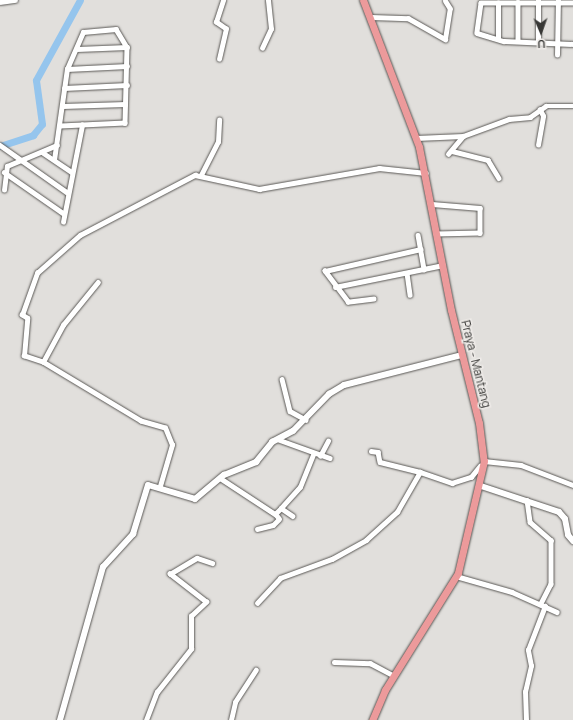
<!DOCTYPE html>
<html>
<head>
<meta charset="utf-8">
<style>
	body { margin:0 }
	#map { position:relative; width:573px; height:720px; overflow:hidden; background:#e1dfdc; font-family:Manrope,sans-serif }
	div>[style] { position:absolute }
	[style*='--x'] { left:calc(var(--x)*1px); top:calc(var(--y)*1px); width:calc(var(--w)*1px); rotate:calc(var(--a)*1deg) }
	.river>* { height:7px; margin:-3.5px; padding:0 3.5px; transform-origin:3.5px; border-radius:3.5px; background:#95c5ed }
	.roads { filter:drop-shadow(0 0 1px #5a5855) drop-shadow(0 0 1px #5a5855) }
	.minor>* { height:4.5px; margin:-2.25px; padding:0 2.25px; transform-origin:2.25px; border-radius:2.25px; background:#fff }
	.tertiary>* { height:6px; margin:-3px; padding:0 3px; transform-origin:3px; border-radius:3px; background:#fff }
	.primary>* { height:7px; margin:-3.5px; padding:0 3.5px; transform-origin:3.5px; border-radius:3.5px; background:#ec9a9b }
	span { translate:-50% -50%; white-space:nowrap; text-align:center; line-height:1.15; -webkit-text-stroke:3px #efece9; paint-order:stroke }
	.street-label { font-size:12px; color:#373735 }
	.north { position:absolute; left:521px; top:12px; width:40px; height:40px; -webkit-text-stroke:3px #efece9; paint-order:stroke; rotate:178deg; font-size:11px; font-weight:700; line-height:16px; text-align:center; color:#373735 }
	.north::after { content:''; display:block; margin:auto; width:14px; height:18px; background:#373735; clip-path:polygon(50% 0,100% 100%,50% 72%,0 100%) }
</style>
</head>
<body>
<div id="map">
	<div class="river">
		<div style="--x:0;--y:146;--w:35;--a:-18"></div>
		<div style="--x:33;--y:135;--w:14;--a:-51"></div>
		<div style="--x:42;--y:124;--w:44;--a:-97.8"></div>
		<div style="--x:36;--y:80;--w:91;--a:-61.2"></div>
	</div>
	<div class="roads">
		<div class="minor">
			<div style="--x:0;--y:2;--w:15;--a:-8"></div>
			<div style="--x:518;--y:2;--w:39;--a:90"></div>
			<div style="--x:573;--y:3;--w:92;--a:180"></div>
			<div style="--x:481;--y:3;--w:30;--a:98"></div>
			<div style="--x:477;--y:33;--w:28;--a:17"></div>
			<div style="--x:504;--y:41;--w:69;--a:2.5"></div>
			<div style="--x:371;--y:17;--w:37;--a:2"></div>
			<div style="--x:408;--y:18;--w:43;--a:29.6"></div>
			<div style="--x:445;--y:39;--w:30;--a:-81"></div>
			<div style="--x:450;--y:9;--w:9;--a:-122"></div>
			<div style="--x:498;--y:39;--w:36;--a:-90"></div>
			<div style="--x:538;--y:42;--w:42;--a:-90"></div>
			<div style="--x:262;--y:48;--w:21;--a:-65"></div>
			<div style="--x:271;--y:29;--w:29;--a:-96"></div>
			<div style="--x:77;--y:49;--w:50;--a:-2.3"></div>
			<div style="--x:557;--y:55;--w:55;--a:-89"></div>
			<div style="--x:219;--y:59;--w:31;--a:-77"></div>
			<div style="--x:226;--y:29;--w:12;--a:-145"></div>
			<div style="--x:216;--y:22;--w:23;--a:-72"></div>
			<div style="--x:67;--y:69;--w:60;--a:-2.9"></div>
			<div style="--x:64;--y:88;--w:63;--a:-2.7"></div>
			<div style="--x:63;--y:106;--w:62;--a:-1.8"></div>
			<div style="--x:416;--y:138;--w:47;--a:-2.4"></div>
			<div style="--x:463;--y:136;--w:49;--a:-20.3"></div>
			<div style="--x:509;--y:119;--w:21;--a:-5"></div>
			<div style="--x:530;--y:117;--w:19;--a:-35"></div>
			<div style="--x:546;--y:106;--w:27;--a:0"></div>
			<div style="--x:0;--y:145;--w:83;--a:35.2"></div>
			<div style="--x:538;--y:145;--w:29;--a:-80"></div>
			<div style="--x:543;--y:116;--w:7;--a:-117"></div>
			<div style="--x:452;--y:151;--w:37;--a:14"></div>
			<div style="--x:488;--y:160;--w:21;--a:59"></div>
			<div style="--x:42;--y:152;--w:36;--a:34"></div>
			<div style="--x:448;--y:154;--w:23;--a:-50"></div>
			<div style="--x:54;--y:160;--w:92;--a:-81.9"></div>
			<div style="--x:67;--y:69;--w:40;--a:-66.6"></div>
			<div style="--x:83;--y:32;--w:33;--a:-5"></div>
			<div style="--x:116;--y:29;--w:21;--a:59"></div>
			<div style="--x:127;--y:47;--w:76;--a:91.5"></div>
			<div style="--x:125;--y:123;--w:64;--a:177.3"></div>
			<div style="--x:4;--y:172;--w:72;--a:34.8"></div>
			<div style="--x:201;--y:175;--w:37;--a:-63"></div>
			<div style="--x:218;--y:142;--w:22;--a:-87"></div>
			<div style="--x:4;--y:190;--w:24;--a:-83"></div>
			<div style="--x:7;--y:166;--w:54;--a:-22.8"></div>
			<div style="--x:432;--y:204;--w:48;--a:4.8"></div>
			<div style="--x:480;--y:208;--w:25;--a:90"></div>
			<div style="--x:480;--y:233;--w:44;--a:178.7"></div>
			<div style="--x:63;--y:222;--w:99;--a:-78.9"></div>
			<div style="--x:418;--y:235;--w:35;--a:80"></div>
			<div style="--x:407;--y:273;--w:22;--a:82"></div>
			<div style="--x:335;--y:287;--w:110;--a:-11.5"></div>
			<div style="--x:374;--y:299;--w:26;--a:173"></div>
			<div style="--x:348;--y:302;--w:39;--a:-127"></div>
			<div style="--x:325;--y:271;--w:98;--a:-12.9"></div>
			<div style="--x:43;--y:362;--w:42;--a:-61.6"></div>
			<div style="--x:63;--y:325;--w:55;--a:-50.9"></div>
			<div style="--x:282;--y:379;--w:33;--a:76"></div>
			<div style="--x:290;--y:411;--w:18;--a:29"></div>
			<div style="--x:277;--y:439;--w:56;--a:19.7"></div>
			<div style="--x:371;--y:451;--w:7;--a:8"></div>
			<div style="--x:378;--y:452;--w:10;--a:79"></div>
			<div style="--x:380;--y:462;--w:41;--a:14"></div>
			<div style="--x:320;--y:456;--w:17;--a:-62"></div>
			<div style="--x:484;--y:461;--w:37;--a:6"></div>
			<div style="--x:521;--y:465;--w:56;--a:21"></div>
			<div style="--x:220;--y:478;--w:66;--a:33.2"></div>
			<div style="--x:275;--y:514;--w:8;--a:-45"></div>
			<div style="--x:281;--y:508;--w:14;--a:34"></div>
			<div style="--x:160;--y:486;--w:43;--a:-73.7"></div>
			<div style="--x:172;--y:445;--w:18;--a:-112"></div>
			<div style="--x:165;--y:428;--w:25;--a:-164"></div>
			<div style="--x:141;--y:421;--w:114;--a:-149"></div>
			<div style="--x:43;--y:362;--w:20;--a:-162"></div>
			<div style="--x:24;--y:356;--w:38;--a:-85"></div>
			<div style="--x:27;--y:318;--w:6;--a:-149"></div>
			<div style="--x:22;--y:315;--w:45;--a:-70.3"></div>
			<div style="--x:37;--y:273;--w:57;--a:-41.5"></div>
			<div style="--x:80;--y:235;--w:130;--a:-27.6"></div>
			<div style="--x:195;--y:175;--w:66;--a:12.3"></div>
			<div style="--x:259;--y:189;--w:122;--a:-9.9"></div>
			<div style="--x:379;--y:168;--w:47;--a:6.1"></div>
			<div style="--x:527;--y:500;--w:22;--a:82"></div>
			<div style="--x:530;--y:522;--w:28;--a:41"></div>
			<div style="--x:551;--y:540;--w:44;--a:90"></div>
			<div style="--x:551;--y:584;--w:22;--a:117"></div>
			<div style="--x:281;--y:508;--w:28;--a:-48"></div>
			<div style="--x:300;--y:487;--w:35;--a:-68"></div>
			<div style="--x:257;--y:529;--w:16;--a:-14"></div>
			<div style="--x:273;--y:525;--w:8;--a:-45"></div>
			<div style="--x:279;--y:519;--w:6;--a:-129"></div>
			<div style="--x:456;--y:576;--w:58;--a:15.9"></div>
			<div style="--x:512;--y:592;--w:49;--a:24"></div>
			<div style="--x:257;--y:603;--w:34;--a:-47"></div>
			<div style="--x:280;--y:578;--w:55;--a:-20.1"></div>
			<div style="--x:332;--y:559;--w:39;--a:-29"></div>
			<div style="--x:366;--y:540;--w:42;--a:-42.1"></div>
			<div style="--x:397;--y:512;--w:46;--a:-60.1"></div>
			<div style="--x:420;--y:472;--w:34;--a:19"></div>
			<div style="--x:452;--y:483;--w:20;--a:-18"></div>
			<div style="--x:471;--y:477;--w:14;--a:-51"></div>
			<div style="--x:334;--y:662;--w:36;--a:2"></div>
			<div style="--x:370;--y:663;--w:27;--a:28"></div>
			<div style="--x:146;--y:720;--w:30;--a:-69"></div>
			<div style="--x:157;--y:692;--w:55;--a:-51.7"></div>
			<div style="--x:191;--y:649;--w:33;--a:-90"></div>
			<div style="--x:191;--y:616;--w:21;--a:-43"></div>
			<div style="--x:206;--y:602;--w:46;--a:-142.1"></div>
			<div style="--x:170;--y:574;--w:31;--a:-31"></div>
			<div style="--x:197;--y:558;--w:16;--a:18"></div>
			<div style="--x:231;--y:720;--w:18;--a:-77"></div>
			<div style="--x:235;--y:702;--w:38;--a:-57"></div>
			<div style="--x:526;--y:720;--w:28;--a:-92"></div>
			<div style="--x:525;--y:692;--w:27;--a:-77"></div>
			<div style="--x:531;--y:666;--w:16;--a:-101"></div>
			<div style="--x:528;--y:650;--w:47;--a:-68.9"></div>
		</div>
		<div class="tertiary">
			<div style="--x:481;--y:486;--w:82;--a:18.4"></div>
			<div style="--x:559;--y:512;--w:9;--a:49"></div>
			<div style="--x:565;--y:519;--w:16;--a:79"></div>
			<div style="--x:568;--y:535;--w:8;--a:50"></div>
			<div style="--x:60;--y:720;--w:159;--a:-74.3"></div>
			<div style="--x:103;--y:567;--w:45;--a:-47.7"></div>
			<div style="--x:133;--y:534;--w:51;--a:-73"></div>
			<div style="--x:148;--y:485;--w:49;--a:16.6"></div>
			<div style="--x:195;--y:499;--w:38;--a:-40"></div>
			<div style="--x:224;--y:475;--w:35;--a:-22"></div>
			<div style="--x:256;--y:462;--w:26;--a:-51"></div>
			<div style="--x:272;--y:442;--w:24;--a:-28"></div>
			<div style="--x:293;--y:431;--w:52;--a:-45.8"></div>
			<div style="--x:329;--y:394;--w:17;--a:-31"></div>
			<div style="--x:344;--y:385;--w:122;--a:-14.3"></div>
		</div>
		<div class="primary">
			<div style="--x:363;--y:0;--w:157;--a:69.1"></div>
			<div style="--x:419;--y:147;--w:166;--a:78.9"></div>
			<div style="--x:451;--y:310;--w:116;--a:76.1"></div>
			<div style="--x:479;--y:423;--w:38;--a:83"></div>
			<div style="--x:484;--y:461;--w:115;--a:103.1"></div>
			<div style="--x:458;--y:573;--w:138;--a:122"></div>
			<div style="--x:385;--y:690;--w:33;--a:113"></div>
		</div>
	</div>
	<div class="street-label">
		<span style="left:476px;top:364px;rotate:76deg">Praya - Mantang</span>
	</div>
	<div class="north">U</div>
</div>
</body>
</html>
